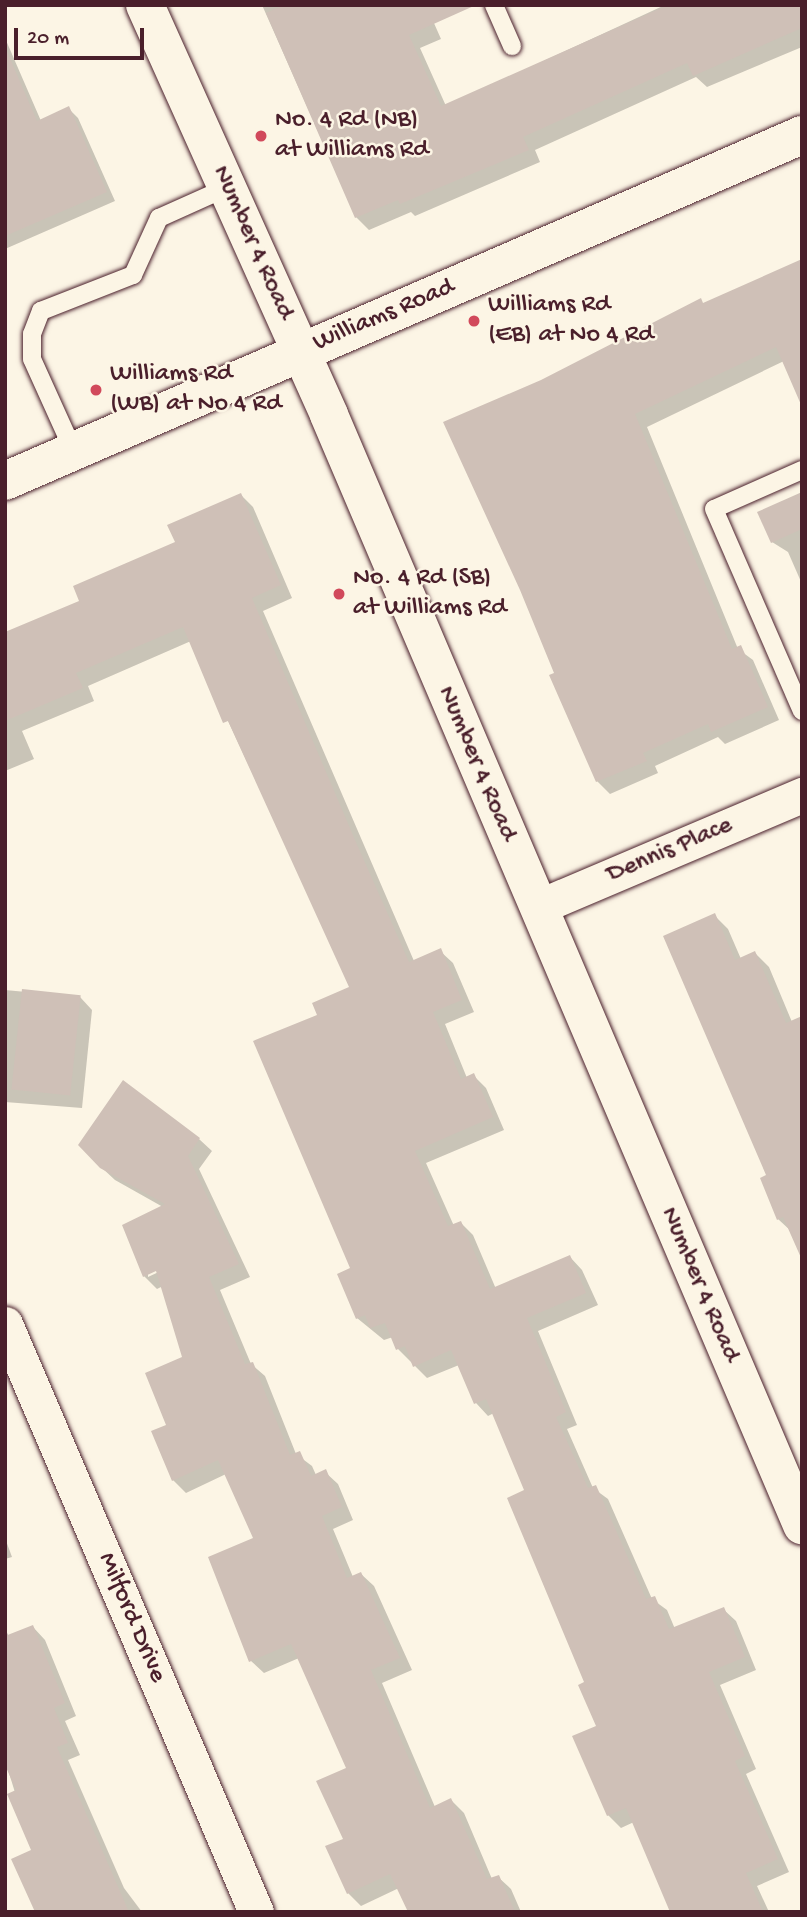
<!DOCTYPE html>
<html>
<head>
<meta charset="utf-8">
<style>
	body { margin:0 }
	#map { position:relative; width:807px; height:1917px; overflow:hidden; background:#fcf5e5; font-family:"Gochi Hand",sans-serif }
	div>[style] { position:absolute }
	[style*='--x'] { left:calc(var(--x)*1px); top:calc(var(--y)*1px); width:calc(var(--w)*1px); rotate:calc(var(--a)*1deg) }
	.shadow>* { inset:0; background:#0003 }
	.building>* { inset:0; background:#cfc0b7; transform-origin:0 0 }
	.roads { filter:drop-shadow(0 0 2px #4a1f2b) drop-shadow(0 0 2px #4a1f2b) }
	.lane>* { height:18px; margin:-9px; padding:0 9px; transform-origin:9px; border-radius:9px; background:#fcf5e5 }
	.street>* { height:35px; margin:-17.5px; padding:0 17.5px; transform-origin:17.5px; border-radius:17.5px; background:#fcf5e5 }
	.secondary>* { height:38px; margin:-19px; padding:0 19px; transform-origin:19px; border-radius:19px; background:#fcf5e5 }
	.dots>* { width:19px; height:19px; translate:-50% -50%; box-sizing:border-box; border:4px solid #fcf5e5; border-radius:50% }
	span { translate:-50% -50%; white-space:nowrap; text-align:center; line-height:1.15; -webkit-text-stroke:5px #fcf5e5; paint-order:stroke }
	.poi-label { font-size:26px; color:#4a1f2b }
	.left { translate:0 -50%; text-align:left }
	.street-label { font-size:26px; color:#4a1f2b }
	.frame { position:absolute; inset:0; border:7px solid #4a1f2b; pointer-events:none }
	.scale { position:absolute; left:14px; top:28px; width:130px; height:32px; box-sizing:border-box; border:4px solid #4a1f2b; border-top:0; padding-left:9px; font-size:21px; line-height:24px; white-space:nowrap; color:#4a1f2b; -webkit-text-stroke:5px #fcf5e5; paint-order:stroke }
</style>
</head>
<body>
<div id="map">
	<div class="shadow">
		<div style="clip-path:polygon(262px 5px,426px 5px,441px 39px,420px 48px,446px 106px,665px 5px,802px 5px,802px 47px,707px 87px,696px 77px,535px 150px,540px 162px,415px 216px,411px 212px,369px 230px,356px 217px)"></div>
		<div style="clip-path:polygon(5px 38px,41px 121px,69px 109px,78px 118px,115px 201px,5px 249px)"></div>
		<div style="clip-path:polygon(802px 262px,784px 361px,647px 427px,738px 649px,753px 660px,779px 720px,725px 744px,718px 737px,655px 766px,658px 773px,610px 794px,597px 781px,552px 676px,556px 674px,542px 382px)"></div>
		<div style="clip-path:polygon(241px 495px,253px 507px,292px 598px,263px 611px,414px 961px,440px 951px,453px 963px,474px 1012px,445px 1024px,467px 1078px,473px 1075px,486px 1088px,504px 1130px,426px 1163px,454px 1226px,461px 1223px,473px 1235px,496px 1289px,570px 1257px,582px 1270px,598px 1305px,538px 1331px,577px 1425px,567px 1429px,593px 1488px,608px 1499px,652px 1599px,667px 1610px,675px 1629px,723px 1609px,736px 1621px,756px 1670px,720px 1685px,756px 1769px,746px 1774px,789px 1872px,757px 1886px,769px 1912px,701px 1912px,634px 1822px,621px 1828px,608px 1815px,598px 1727px,586px 1683px,527px 1491px,494px 1413px,488px 1416px,476px 1403px,459px 1365px,427px 1378px,398px 1349px,393px 1337px,384px 1340px,357px 1318px,319px 1016px,352px 988px,191px 641px,88px 686px,94px 701px,22px 731px,34px 759px,5px 771px,5px 634px,81px 602px,177px 543px)"></div>
		<div style="clip-path:polygon(802px 499px,802px 584px,788px 552px,772px 542px)"></div>
		<div style="clip-path:polygon(714px 915px,728px 929px,741px 959px,755px 953px,769px 967px,792px 1022px,792px 1232px,778px 1219px)"></div>
		<div style="clip-path:polygon(5px 990px,80px 997px,92px 1010px,82px 1108px,5px 1102px)"></div>
		<div style="clip-path:polygon(evenodd,199px 1139px,212px 1151px,199px 1169px,250px 1277px,220px 1290px,251px 1364px,265px 1376px,296px 1454px,312px 1466px,316px 1475px,325px 1472px,338px 1484px,353px 1520px,333px 1529px,353px 1577px,361px 1574px,374px 1586px,412px 1670px,382px 1683px,435px 1807px,451px 1800px,464px 1813px,492px 1879px,498px 1877px,511px 1889px,521px 1912px,410px 1912px,399px 1888px,361px 1906px,348px 1893px,349px 1769px,299px 1658px,264px 1673px,251px 1661px,255px 1539px,226px 1474px,186px 1493px,173px 1480px,168px 1426px,185px 1358px,163px 1286px,157px 1289px,144px 1276px,124px 1225px,163px 1207px,115px 1180px,101px 1167px,199px 1139px,164px 1266px,165px 1269px,148px 1277px,148px 1273px,164px 1266px)"></div>
		<div style="clip-path:polygon(5px 1538px,12px 1557px,5px 1559px)"></div>
		<div style="clip-path:polygon(33px 1627px,45px 1640px,76px 1716px,65px 1721px,80px 1755px,68px 1760px,124px 1888px,142px 1912px,40px 1912px,33px 1851px,5px 1760px,5px 1628px,9px 1637px)"></div>
	</div>
	<div class="building">
		<div style="clip-path:polygon(284px 5px,476px 5px,409px 35px,441px 106px,668px 5px,802px 5px,802px 28px,693px 76px,687px 63px,523px 137px,529px 150px,400px 204px,398px 200px,355px 218px,266px 13px)"></div>
		<div style="clip-path:polygon(5px 47px,37px 121px,69px 106px,107px 192px,5px 236px)"></div>
		<div style="clip-path:polygon(802px 259px,802px 407px,776px 347px,635px 414px,732px 649px,741px 645px,768px 707px,711px 732px,708px 724px,643px 753px,647px 761px,596px 782px,549px 675px,554px 673px,520px 590px,443px 422px,541px 380px,701px 298px,703px 303px)"></div>
		<div style="clip-path:polygon(802px 492px,802px 529px,771px 543px,757px 512px)"></div>
		<div style="clip-path:polygon(241px 493px,281px 585px,252px 598px,355px 840px,409px 962px,441px 948px,462px 1000px,433px 1012px,461px 1079px,474px 1073px,493px 1117px,415px 1151px,448px 1226px,461px 1221px,490px 1289px,570px 1255px,586px 1293px,527px 1318px,566px 1412px,556px 1417px,588px 1488px,596px 1485px,646px 1599px,655px 1596px,669px 1629px,724px 1607px,745px 1657px,709px 1672px,745px 1756px,735px 1761px,778px 1859px,746px 1873px,763px 1912px,670px 1912px,626px 1808px,607px 1816px,572px 1736px,596px 1726px,578px 1685px,584px 1682px,507px 1498px,524px 1490px,486px 1399px,474px 1404px,451px 1350px,413px 1367px,405px 1346px,396px 1350px,385px 1323px,370px 1328px,365px 1315px,356px 1319px,337px 1274px,350px 1268px,253px 1041px,317px 1015px,312px 1003px,349px 987px,228px 721px,223px 723px,183px 627px,76px 673px,83px 688px,5px 721px,5px 632px,79px 601px,73px 586px,175px 542px,167px 525px)"></div>
		<div style="clip-path:polygon(715px 913px,735px 960px,755px 951px,786px 1023px,802px 1016px,802px 1260px,783px 1217px,777px 1220px,760px 1178px,766px 1175px,663px 936px)"></div>
		<div style="left:22px;top:989px;width:59px;height:101px;rotate:6deg"></div>
		<div style="clip-path:polygon(123px 1080px,200px 1138px,188px 1156px,239px 1264px,209px 1277px,245px 1364px,253px 1362px,290px 1455px,300px 1451px,311px 1476px,326px 1469px,342px 1507px,322px 1516px,347px 1578px,361px 1572px,400px 1658px,371px 1670px,430px 1808px,451px 1798px,487px 1879px,499px 1875px,515px 1912px,408px 1912px,390px 1874px,347px 1894px,325px 1846px,343px 1839px,316px 1781px,346px 1768px,291px 1644px,249px 1662px,208px 1557px,253px 1538px,218px 1460px,172px 1481px,151px 1431px,166px 1425px,145px 1373px,182px 1357px,156px 1271px,143px 1277px,122px 1225px,165px 1204px,100px 1168px,78px 1145px)"></div>
		<div style="clip-path:polygon(33px 1625px,65px 1703px,54px 1708px,68px 1743px,57px 1747px,129px 1912px,35px 1912px,11px 1859px,31px 1850px,7px 1794px,16px 1790px,5px 1765px,5px 1636px)"></div>
	</div>
	<div class="roads">
		<div class="lane">
			<div style="--x:494;--y:5;--w:45;--a:66.3"></div>
			<div style="--x:74;--y:452;--w:102;--a:-114.3"></div>
			<div style="--x:32;--y:359;--w:25;--a:-90"></div>
			<div style="--x:32;--y:334;--w:25;--a:-69"></div>
			<div style="--x:41;--y:311;--w:99;--a:-21.4"></div>
			<div style="--x:133;--y:275;--w:63;--a:-65.5"></div>
			<div style="--x:159;--y:218;--w:76;--a:-24.2"></div>
			<div style="--x:802;--y:470;--w:96;--a:156.1"></div>
			<div style="--x:714;--y:509;--w:220;--a:66.5"></div>
		</div>
		<div class="street">
			<div style="--x:538;--y:907;--w:287;--a:-23"></div>
			<div style="--x:5;--y:1324;--w:639;--a:66.88"></div>
		</div>
		<div class="secondary">
			<div style="--x:145;--y:5;--w:449;--a:65.8"></div>
			<div style="--x:329;--y:415;--w:1207;--a:66.92"></div>
			<div style="--x:5;--y:481;--w:869;--a:-23.47"></div>
		</div>
	</div>
	<div class="dots">
		<div style="left:261px;top:136px;background:#d1495b"></div>
		<div style="left:474px;top:321px;background:#d1495b"></div>
		<div style="left:96px;top:390px;background:#d1495b"></div>
		<div style="left:339px;top:594px;background:#d1495b"></div>
	</div>
	<div class="poi-label">
		<span class="left" style="left:275px;top:136px">No. 4 Rd (NB)<br>at Williams Rd</span>
		<span class="left" style="left:488px;top:321px">Williams Rd<br>(EB) at No 4 Rd</span>
		<span class="left" style="left:110px;top:390px">Williams Rd<br>(WB) at No 4 Rd</span>
		<span class="left" style="left:353px;top:594px">No. 4 Rd (SB)<br>at Williams Rd</span>
	</div>
	<div class="street-label">
		<span style="left:252px;top:243px;rotate:66deg">Number 4 Road</span>
		<span style="left:384px;top:316px;rotate:-23deg">Williams Road</span>
		<span style="left:476px;top:764px;rotate:67deg">Number 4 Road</span>
		<span style="left:670px;top:851px;rotate:-23deg">Dennis Place</span>
		<span style="left:699px;top:1285px;rotate:67deg">Number 4 Road</span>
		<span style="left:131px;top:1618px;rotate:67deg">Milford Drive</span>
	</div>
	<div class="frame"></div>
	<div class="scale">20 m</div>
</div>
</body>
</html>
